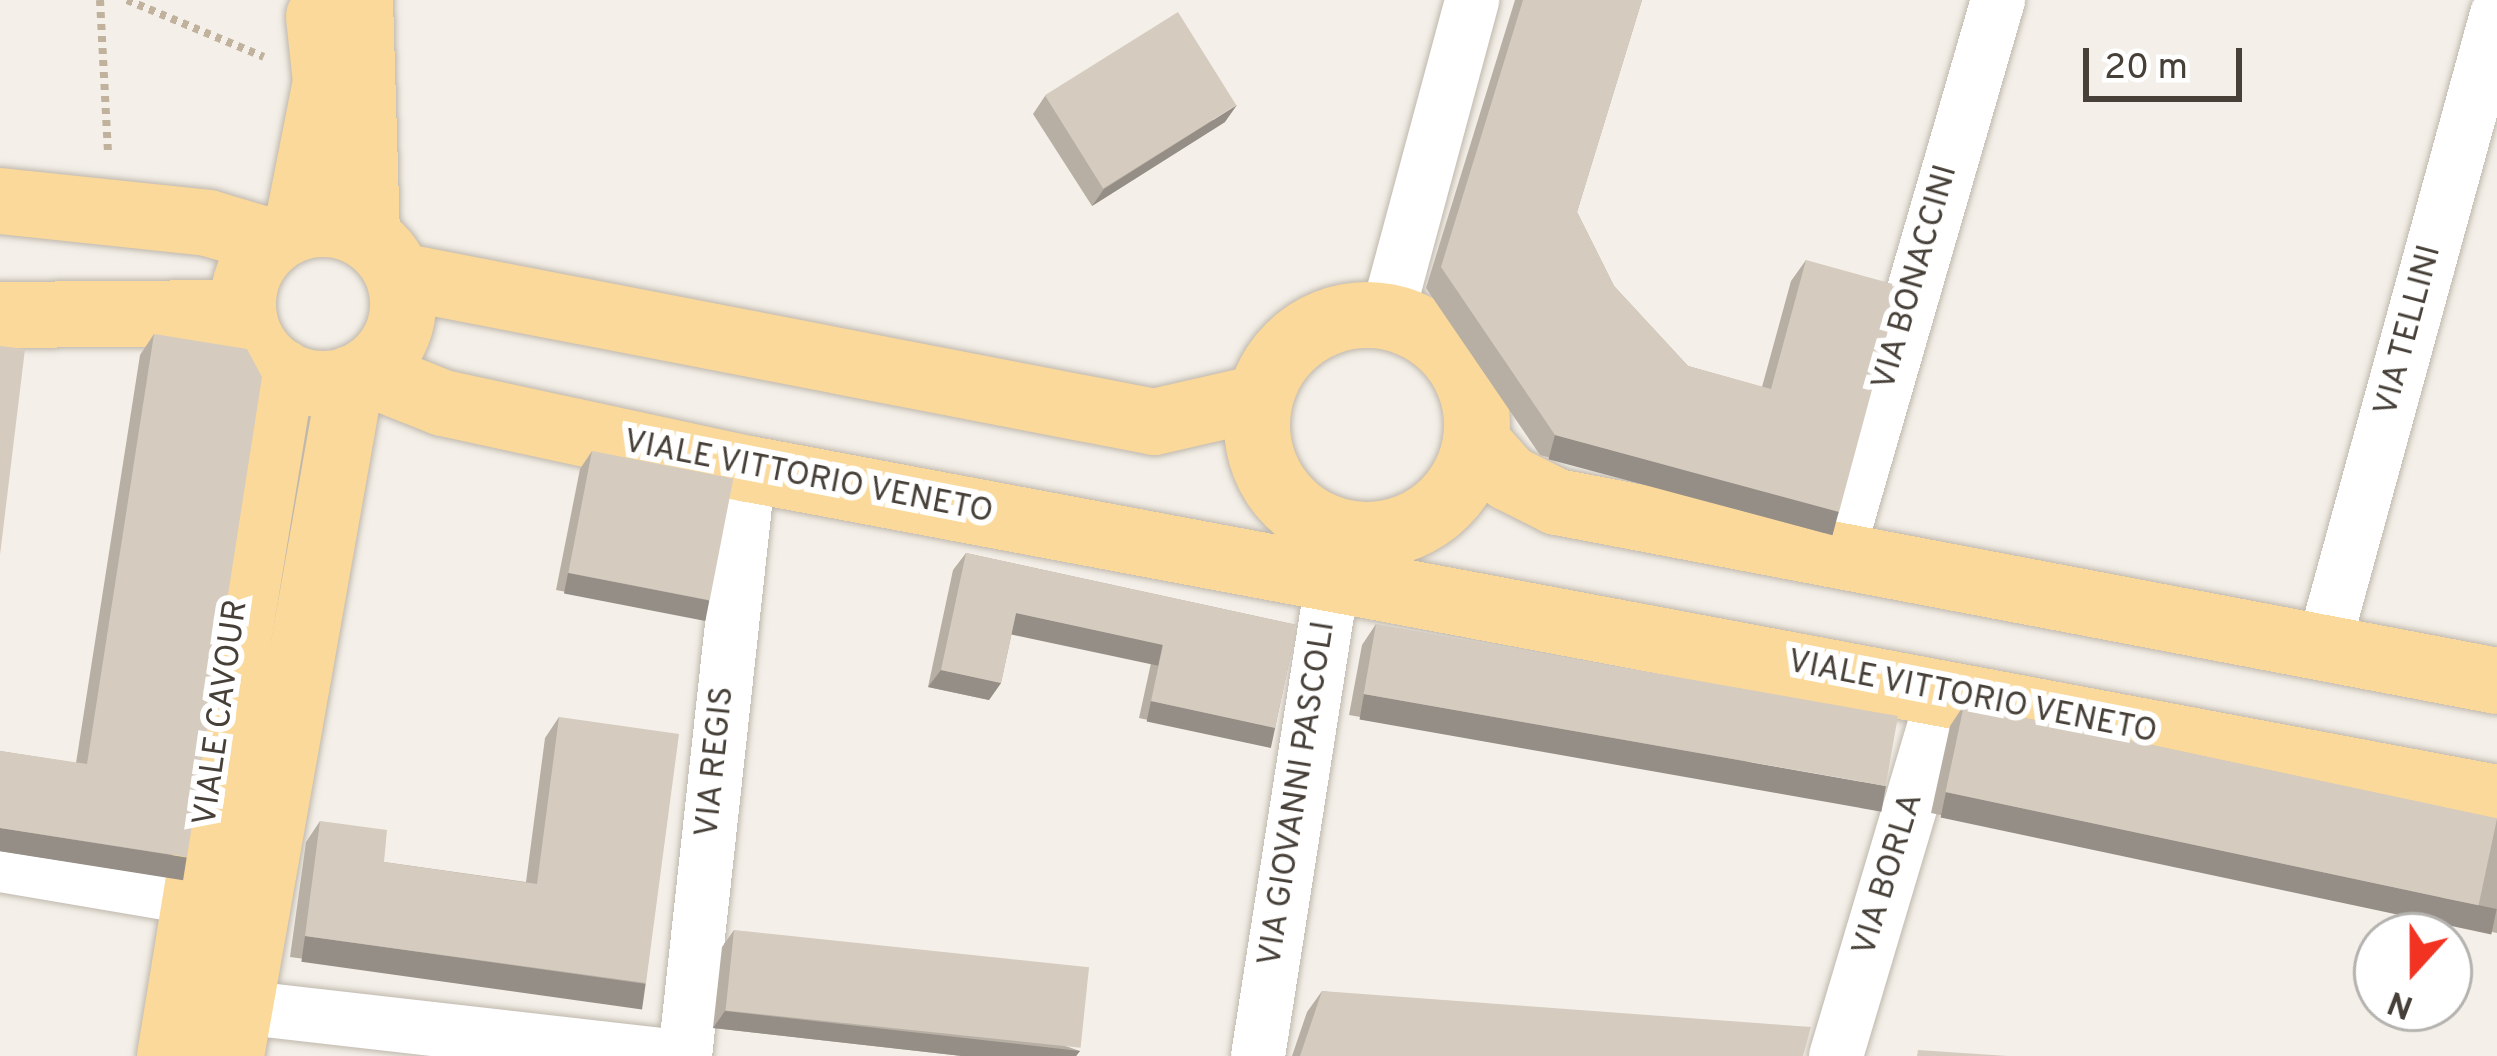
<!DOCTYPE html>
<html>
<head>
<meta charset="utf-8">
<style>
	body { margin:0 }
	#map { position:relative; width:2497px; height:1056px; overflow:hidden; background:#f4f0e9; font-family:Overpass,sans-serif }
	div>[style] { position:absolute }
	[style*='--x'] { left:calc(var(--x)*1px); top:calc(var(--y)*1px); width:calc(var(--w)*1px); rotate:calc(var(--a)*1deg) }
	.path>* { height:8px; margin-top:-4px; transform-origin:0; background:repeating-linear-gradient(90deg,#c0b29d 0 6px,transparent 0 12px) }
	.roads { filter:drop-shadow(0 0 3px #bfb7ac) drop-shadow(0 0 3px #bfb7ac) }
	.minor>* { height:54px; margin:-27px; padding:0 27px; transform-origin:27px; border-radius:27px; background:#fff }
	.major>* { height:66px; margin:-33px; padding:0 33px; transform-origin:33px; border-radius:33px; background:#fbd99b }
	.major>.ring { margin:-33px; padding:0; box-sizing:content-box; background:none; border:66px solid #fbd99b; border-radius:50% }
	.wall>* { inset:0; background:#b7afa4 }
	.shaded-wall>* { inset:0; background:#958e86; transform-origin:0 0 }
	.building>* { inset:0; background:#d5cbbf; transform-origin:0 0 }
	span { translate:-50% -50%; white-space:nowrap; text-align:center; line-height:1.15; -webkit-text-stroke:12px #fff; paint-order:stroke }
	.street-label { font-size:33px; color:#474038 }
	.north { position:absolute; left:2353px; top:912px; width:120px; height:120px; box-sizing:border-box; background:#fff; border:3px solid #b5b3af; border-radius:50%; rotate:201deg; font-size:33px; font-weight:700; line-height:48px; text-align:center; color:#474038 }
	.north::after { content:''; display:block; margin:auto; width:42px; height:54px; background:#f23322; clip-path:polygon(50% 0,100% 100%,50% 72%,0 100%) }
	.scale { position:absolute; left:2083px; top:48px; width:159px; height:54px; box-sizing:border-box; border:6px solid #474038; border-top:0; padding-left:15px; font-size:36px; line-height:42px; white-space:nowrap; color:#474038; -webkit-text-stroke:9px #fff; paint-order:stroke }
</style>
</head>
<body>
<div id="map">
	<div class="path">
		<div style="--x:100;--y:0;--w:154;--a:87"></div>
		<div style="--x:127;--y:0;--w:148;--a:22.6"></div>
	</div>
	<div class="roads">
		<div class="minor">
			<div style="--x:1387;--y:316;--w:327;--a:-74.9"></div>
			<div style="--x:1837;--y:555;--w:578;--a:-73.82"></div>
			<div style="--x:2323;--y:648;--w:657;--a:-74.65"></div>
			<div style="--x:0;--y:865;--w:198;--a:9.6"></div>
			<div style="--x:239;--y:1007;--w:434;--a:6.5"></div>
			<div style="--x:685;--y:1056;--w:590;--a:-83.78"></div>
			<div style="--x:1258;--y:1056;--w:531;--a:-81.12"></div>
			<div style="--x:1836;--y:1056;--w:378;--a:-73.4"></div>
		</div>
		<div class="major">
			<div style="--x:360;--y:0;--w:237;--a:88.3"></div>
			<div style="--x:0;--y:201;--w:209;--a:6"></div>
			<div style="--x:208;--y:223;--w:67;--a:16.5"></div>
			<div class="ring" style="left:243px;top:224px;width:94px;height:94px"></div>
			<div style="--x:297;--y:228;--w:149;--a:-78.8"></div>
			<div style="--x:326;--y:82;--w:66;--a:-96.1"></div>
			<div style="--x:399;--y:276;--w:769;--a:10.94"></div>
			<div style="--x:1154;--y:422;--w:108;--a:-12.9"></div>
			<div class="ring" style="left:1257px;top:315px;width:154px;height:154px"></div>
			<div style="--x:0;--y:315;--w:243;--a:-0.5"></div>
			<div style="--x:365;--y:372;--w:84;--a:21.7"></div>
			<div style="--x:443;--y:403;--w:313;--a:12.2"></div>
			<div style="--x:749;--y:469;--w:1779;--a:10.66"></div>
			<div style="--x:1476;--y:441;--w:50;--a:48.3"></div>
			<div style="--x:1509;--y:478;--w:54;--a:26.6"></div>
			<div style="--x:1557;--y:502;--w:957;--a:10.78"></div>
			<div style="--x:170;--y:1056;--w:693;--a:-80.7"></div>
			<div style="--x:231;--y:1056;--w:688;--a:-79.95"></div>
		</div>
	</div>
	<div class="wall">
		<div style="clip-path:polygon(1515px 0,1642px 0,1577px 212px,1614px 286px,1688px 366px,1762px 387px,1791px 281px,1806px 260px,1839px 512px,1824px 533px,1540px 455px,1426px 288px)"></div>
		<div style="clip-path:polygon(1045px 96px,1225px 122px,1092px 206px,1033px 114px)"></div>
		<div style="clip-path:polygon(154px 334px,173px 878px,0 851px,0 751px,76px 763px,140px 355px)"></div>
		<div style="clip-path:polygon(592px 451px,709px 600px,697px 617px,556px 590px,580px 469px)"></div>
		<div style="clip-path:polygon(966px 553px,1297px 625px,1275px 728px,1263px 745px,1139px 718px,1151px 663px,1012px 632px,1001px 683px,989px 700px,928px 687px,953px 570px)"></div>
		<div style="clip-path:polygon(1376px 624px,1871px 807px,1349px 715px,1362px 645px)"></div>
		<div style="clip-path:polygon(1964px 705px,2497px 819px,2497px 933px,1931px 813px,1950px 726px)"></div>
		<div style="clip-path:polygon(559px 717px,646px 983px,631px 1004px,290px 957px,306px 842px,320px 821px,384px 862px,526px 882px,545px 738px)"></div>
		<div style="clip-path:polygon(734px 930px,1080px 1051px,1076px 1056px,962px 1056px,713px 1028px,722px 947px)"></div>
		<div style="clip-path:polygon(1322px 991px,1803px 1056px,1292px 1056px,1307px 1012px)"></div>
	</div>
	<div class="shaded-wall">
		<div style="clip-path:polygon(1237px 105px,1225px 122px,1092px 206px,1104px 189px)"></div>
		<div style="left:1555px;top:435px;width:294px;height:25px;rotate:15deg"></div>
		<div style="left:568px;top:573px;width:144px;height:21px;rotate:11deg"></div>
		<div style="left:1016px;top:613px;width:150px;height:22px;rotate:12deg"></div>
		<div style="clip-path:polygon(941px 670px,1001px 683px,989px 700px,928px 687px)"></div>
		<div style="left:1364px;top:694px;width:530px;height:26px;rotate:10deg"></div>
		<div style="left:1151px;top:701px;width:127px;height:21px;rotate:12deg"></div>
		<div style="left:1946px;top:792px;width:563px;height:26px;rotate:12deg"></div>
		<div style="left:0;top:828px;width:189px;height:23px;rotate:9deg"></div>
		<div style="left:305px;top:936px;width:344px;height:26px;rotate:8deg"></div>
		<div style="clip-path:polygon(725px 1011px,1080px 1051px,1076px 1056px,962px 1056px,713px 1028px)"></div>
	</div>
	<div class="building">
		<div style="clip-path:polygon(1523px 0,1642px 0,1577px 212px,1614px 286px,1688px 366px,1771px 389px,1806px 260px,1900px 286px,1839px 512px,1555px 435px,1441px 267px)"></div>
		<div style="left:1178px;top:12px;width:110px;height:157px;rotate:58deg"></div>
		<div style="clip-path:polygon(154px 334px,247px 349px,262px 377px,187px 857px,0 828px,0 751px,87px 764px)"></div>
		<div style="clip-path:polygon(0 346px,25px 349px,0 555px)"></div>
		<div style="left:592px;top:451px;width:144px;height:124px;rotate:11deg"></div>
		<div style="clip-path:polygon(966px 553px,1297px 625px,1275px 728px,1151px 701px,1163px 645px,1016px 613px,1001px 683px,941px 670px)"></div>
		<div style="left:1376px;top:624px;width:530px;height:71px;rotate:10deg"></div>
		<div style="left:1964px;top:705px;width:545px;height:89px;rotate:12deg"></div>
		<div style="clip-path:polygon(559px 717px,679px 734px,646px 983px,305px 936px,320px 821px,387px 830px,384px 862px,537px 884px)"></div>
		<div style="left:734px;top:930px;width:357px;height:81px;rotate:6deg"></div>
		<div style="clip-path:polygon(1322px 991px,1811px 1027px,1803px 1056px,1300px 1056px)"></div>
		<div style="clip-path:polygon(1918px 1050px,2008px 1056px,1917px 1056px)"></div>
	</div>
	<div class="street-label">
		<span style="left:1917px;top:278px;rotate:-74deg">VIA BONACCINI</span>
		<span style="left:2410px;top:331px;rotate:-75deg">VIA TELLINI</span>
		<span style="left:808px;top:479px;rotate:11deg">VIALE VITTORIO VENETO</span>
		<span style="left:1972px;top:699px;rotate:11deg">VIALE VITTORIO VENETO</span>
		<span style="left:223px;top:713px;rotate:-82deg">VIALE CAVOUR</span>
		<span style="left:717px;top:762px;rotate:-84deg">VIA REGIS</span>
		<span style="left:1299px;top:794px;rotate:-81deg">VIA GIOVANNI PASCOLI</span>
		<span style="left:1890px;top:875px;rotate:-73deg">VIA BORLA</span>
	</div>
	<div class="north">N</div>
	<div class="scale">20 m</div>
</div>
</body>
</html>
